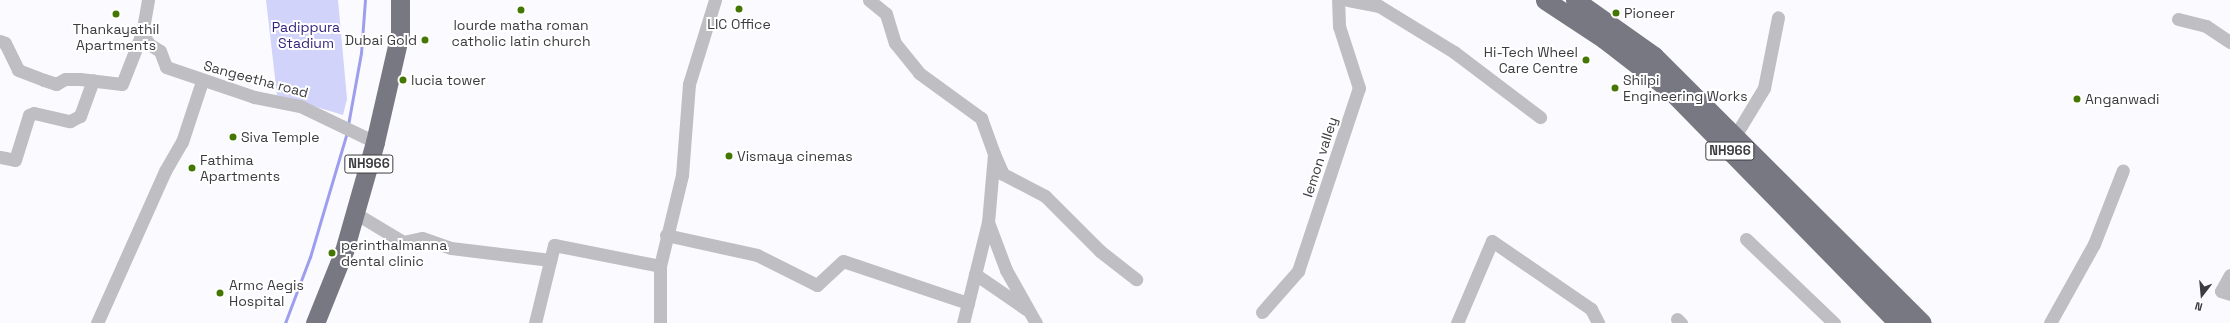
<!DOCTYPE html>
<html>
<head>
<meta charset="utf-8">
<style>
	body { margin:0 }
	#map { position:relative; width:2230px; height:323px; overflow:hidden; background:#fafaff; font-family:"Space Grotesk",sans-serif }
	div>[style] { position:absolute }
	[style*='--x'] { left:calc(var(--x)*1px); top:calc(var(--y)*1px); width:calc(var(--w)*1px); rotate:calc(var(--a)*1deg) }
	.green>* { inset:0; background:#d1d3fb }
	.stream>* { height:3px; margin:-1.5px; padding:0 1.5px; transform-origin:1.5px; border-radius:1.5px; background:#9e9eee }
	.minor>* { height:13px; margin:-6.5px; padding:0 6.5px; transform-origin:6.5px; border-radius:6.5px; background:#bebec3 }
	.highway>* { height:19px; margin:-9.5px; padding:0 9.5px; transform-origin:9.5px; border-radius:9.5px; background:#787882 }
	.dots>* { width:11px; height:11px; translate:-50% -50%; box-sizing:border-box; border:2px solid #fff; border-radius:50% }
	span { translate:-50% -50%; white-space:nowrap; text-align:center; line-height:1.15; -webkit-text-stroke:4px #fff; paint-order:stroke }
	.shield-label span { padding:1px 3px; background:#fff; border:1px solid; border-radius:3px; -webkit-text-stroke-width:0 }
	.shield-label { font-size:13px; color:#3c3c40; font-weight:700 }
	.poi-label { font-size:14px; color:#3c3c40 }
	.left { translate:0 -50%; text-align:left }
	.right { translate:-100% -50%; text-align:right }
	.park-label { font-size:14px; color:#33247e }
	.street-label { font-size:14px; color:#3c3c40 }
	.north { position:absolute; left:2182px; top:275px; width:40px; height:40px; -webkit-text-stroke:3px #fff; paint-order:stroke; rotate:196deg; font-size:11px; font-weight:700; line-height:16px; text-align:center; color:#3c3c40 }
	.north::after { content:''; display:block; margin:auto; width:14px; height:18px; background:#3c3c40; clip-path:polygon(50% 0,100% 100%,50% 72%,0 100%) }
</style>
</head>
<body>
<div id="map">
	<div class="green">
		<div style="clip-path:polygon(266px 0,338px 0,347px 99px,343px 115px,277px 95px)"></div>
	</div>
	<div class="stream">
		<div style="--x:348;--y:125;--w:73;--a:-79.8"></div>
		<div style="--x:361;--y:53;--w:53;--a:-85.7"></div>
		<div style="--x:285;--y:323;--w:71;--a:-69.3"></div>
		<div style="--x:310;--y:257;--w:130;--a:-73.5"></div>
	</div>
	<div class="minor">
		<div style="--x:148;--y:0;--w:34;--a:100"></div>
		<div style="--x:142;--y:33;--w:13;--a:58"></div>
		<div style="--x:149;--y:44;--w:13;--a:32"></div>
		<div style="--x:160;--y:51;--w:17;--a:69"></div>
		<div style="--x:166;--y:67;--w:93;--a:18.8"></div>
		<div style="--x:254;--y:97;--w:47;--a:11.1"></div>
		<div style="--x:300;--y:106;--w:83;--a:25.6"></div>
		<div style="--x:869;--y:0;--w:22;--a:39"></div>
		<div style="--x:886;--y:14;--w:30;--a:73"></div>
		<div style="--x:895;--y:43;--w:38;--a:51"></div>
		<div style="--x:919;--y:73;--w:77;--a:36"></div>
		<div style="--x:981;--y:118;--w:38;--a:70"></div>
		<div style="--x:994;--y:154;--w:68;--a:95"></div>
		<div style="--x:988;--y:222;--w:104;--a:103.9"></div>
		<div style="--x:1348;--y:0;--w:32;--a:11"></div>
		<div style="--x:1379;--y:6;--w:88;--a:31.5"></div>
		<div style="--x:1454;--y:52;--w:108;--a:37.1"></div>
		<div style="--x:2178;--y:19;--w:29;--a:14"></div>
		<div style="--x:2206;--y:26;--w:29;--a:34"></div>
		<div style="--x:0;--y:41;--w:5;--a:22"></div>
		<div style="--x:5;--y:43;--w:30;--a:64"></div>
		<div style="--x:18;--y:70;--w:28;--a:21"></div>
		<div style="--x:44;--y:80;--w:13;--a:18"></div>
		<div style="--x:56;--y:84;--w:10;--a:-29"></div>
		<div style="--x:65;--y:79;--w:15;--a:0"></div>
		<div style="--x:80;--y:79;--w:42;--a:6.8"></div>
		<div style="--x:122;--y:84;--w:55;--a:-68.6"></div>
		<div style="--x:1735;--y:136;--w:56;--a:-58.9"></div>
		<div style="--x:1764;--y:88;--w:72;--a:-78.8"></div>
		<div style="--x:994;--y:154;--w:22;--a:66"></div>
		<div style="--x:1003;--y:174;--w:47;--a:27.6"></div>
		<div style="--x:1045;--y:196;--w:78;--a:45"></div>
		<div style="--x:1100;--y:251;--w:46;--a:37.9"></div>
		<div style="--x:0;--y:157;--w:15;--a:11"></div>
		<div style="--x:15;--y:160;--w:47;--a:-72.7"></div>
		<div style="--x:29;--y:115;--w:5;--a:-22"></div>
		<div style="--x:34;--y:113;--w:37;--a:13"></div>
		<div style="--x:70;--y:121;--w:11;--a:-27"></div>
		<div style="--x:80;--y:116;--w:38;--a:-70"></div>
		<div style="--x:355;--y:213;--w:56;--a:31.1"></div>
		<div style="--x:403;--y:242;--w:19;--a:-12"></div>
		<div style="--x:422;--y:238;--w:31;--a:19"></div>
		<div style="--x:451;--y:248;--w:100;--a:6.9"></div>
		<div style="--x:988;--y:222;--w:51;--a:69.4"></div>
		<div style="--x:1006;--y:270;--w:61;--a:60.5"></div>
		<div style="--x:666;--y:235;--w:93;--a:12.4"></div>
		<div style="--x:757;--y:255;--w:67;--a:26.6"></div>
		<div style="--x:817;--y:285;--w:35;--a:-43"></div>
		<div style="--x:843;--y:261;--w:132;--a:18.6"></div>
		<div style="--x:1746;--y:239;--w:122;--a:43.7"></div>
		<div style="--x:975;--y:274;--w:62;--a:34.5"></div>
		<div style="--x:2230;--y:275;--w:18;--a:119"></div>
		<div style="--x:2221;--y:291;--w:9;--a:18"></div>
		<div style="--x:1262;--y:312;--w:55;--a:-48.7"></div>
		<div style="--x:1298;--y:271;--w:193;--a:-71.6"></div>
		<div style="--x:1359;--y:88;--w:65;--a:-107.9"></div>
		<div style="--x:1339;--y:26;--w:26;--a:-92"></div>
		<div style="--x:1677;--y:319;--w:6;--a:45"></div>
		<div style="--x:97;--y:323;--w:167;--a:-65.9"></div>
		<div style="--x:165;--y:171;--w:34;--a:-60"></div>
		<div style="--x:182;--y:142;--w:64;--a:-71.8"></div>
		<div style="--x:535;--y:323;--w:80;--a:-76.3"></div>
		<div style="--x:554;--y:245;--w:108;--a:11.2"></div>
		<div style="--x:660;--y:266;--w:94;--a:-76.4"></div>
		<div style="--x:682;--y:175;--w:91;--a:-85.6"></div>
		<div style="--x:689;--y:84;--w:88;--a:-72.8"></div>
		<div style="--x:660;--y:323;--w:57;--a:-90"></div>
		<div style="--x:1457;--y:323;--w:89;--a:-66.9"></div>
		<div style="--x:1492;--y:241;--w:120;--a:34.5"></div>
		<div style="--x:1591;--y:309;--w:16;--a:63"></div>
		<div style="--x:2050;--y:323;--w:90;--a:-60.9"></div>
		<div style="--x:2094;--y:244;--w:79;--a:-68.6"></div>
	</div>
	<div class="highway">
		<div style="--x:1545;--y:0;--w:71;--a:33.5"></div>
		<div style="--x:1604;--y:39;--w:85;--a:37.8"></div>
		<div style="--x:1671;--y:91;--w:325;--a:45.6"></div>
		<div style="--x:1575;--y:0;--w:97;--a:35.3"></div>
		<div style="--x:1654;--y:56;--w:378;--a:44.9"></div>
		<div style="--x:315;--y:323;--w:78;--a:-68.1"></div>
		<div style="--x:344;--y:251;--w:113;--a:-74.1"></div>
		<div style="--x:375;--y:142;--w:112;--a:-77.1"></div>
		<div style="--x:400;--y:33;--w:33;--a:-90"></div>
	</div>
	<div class="dots">
		<div style="left:739px;top:9px;background:#447702"></div>
		<div style="left:521px;top:10px;background:#447702"></div>
		<div style="left:1616px;top:13px;background:#447702"></div>
		<div style="left:116px;top:14px;background:#447702"></div>
		<div style="left:425px;top:40px;background:#447702"></div>
		<div style="left:1586px;top:60px;background:#447702"></div>
		<div style="left:403px;top:80px;background:#447702"></div>
		<div style="left:1615px;top:88px;background:#447702"></div>
		<div style="left:2077px;top:99px;background:#447702"></div>
		<div style="left:233px;top:137px;background:#447702"></div>
		<div style="left:729px;top:156px;background:#447702"></div>
		<div style="left:192px;top:168px;background:#447702"></div>
		<div style="left:332px;top:253px;background:#447702"></div>
		<div style="left:220px;top:293px;background:#447702"></div>
	</div>
	<div class="shield-label">
		<span style="left:1730px;top:151px">NH966</span>
		<span style="left:369px;top:164px">NH966</span>
	</div>
	<div class="poi-label">
		<span class="left" style="left:1624px;top:13px">Pioneer</span>
		<span style="left:739px;top:24px">LIC Office</span>
		<span style="left:521px;top:33px">lourde matha roman<br>catholic latin church</span>
		<span style="left:116px;top:37px">Thankayathil<br>Apartments</span>
		<span class="right" style="left:417px;top:40px">Dubai Gold</span>
		<span class="right" style="left:1578px;top:60px">Hi-Tech Wheel<br>Care Centre</span>
		<span class="left" style="left:411px;top:80px">lucia tower</span>
		<span class="left" style="left:1623px;top:88px">Shilpi<br>Engineering Works</span>
		<span class="left" style="left:2085px;top:99px">Anganwadi</span>
		<span class="left" style="left:241px;top:137px">Siva Temple</span>
		<span class="left" style="left:737px;top:156px">Vismaya cinemas</span>
		<span class="left" style="left:200px;top:168px">Fathima<br>Apartments</span>
		<span class="left" style="left:341px;top:253px">perinthalmanna<br>dental clinic</span>
		<span class="left" style="left:229px;top:293px">Armc Aegis<br>Hospital</span>
	</div>
	<div class="park-label">
		<span style="left:306px;top:35px">Padippura<br>Stadium</span>
	</div>
	<div class="street-label">
		<span style="left:256px;top:79px;rotate:15deg">Sangeetha road</span>
		<span style="left:1320px;top:157px;rotate:-72deg">lemon valley</span>
	</div>
	<div class="north">N</div>
</div>
</body>
</html>
